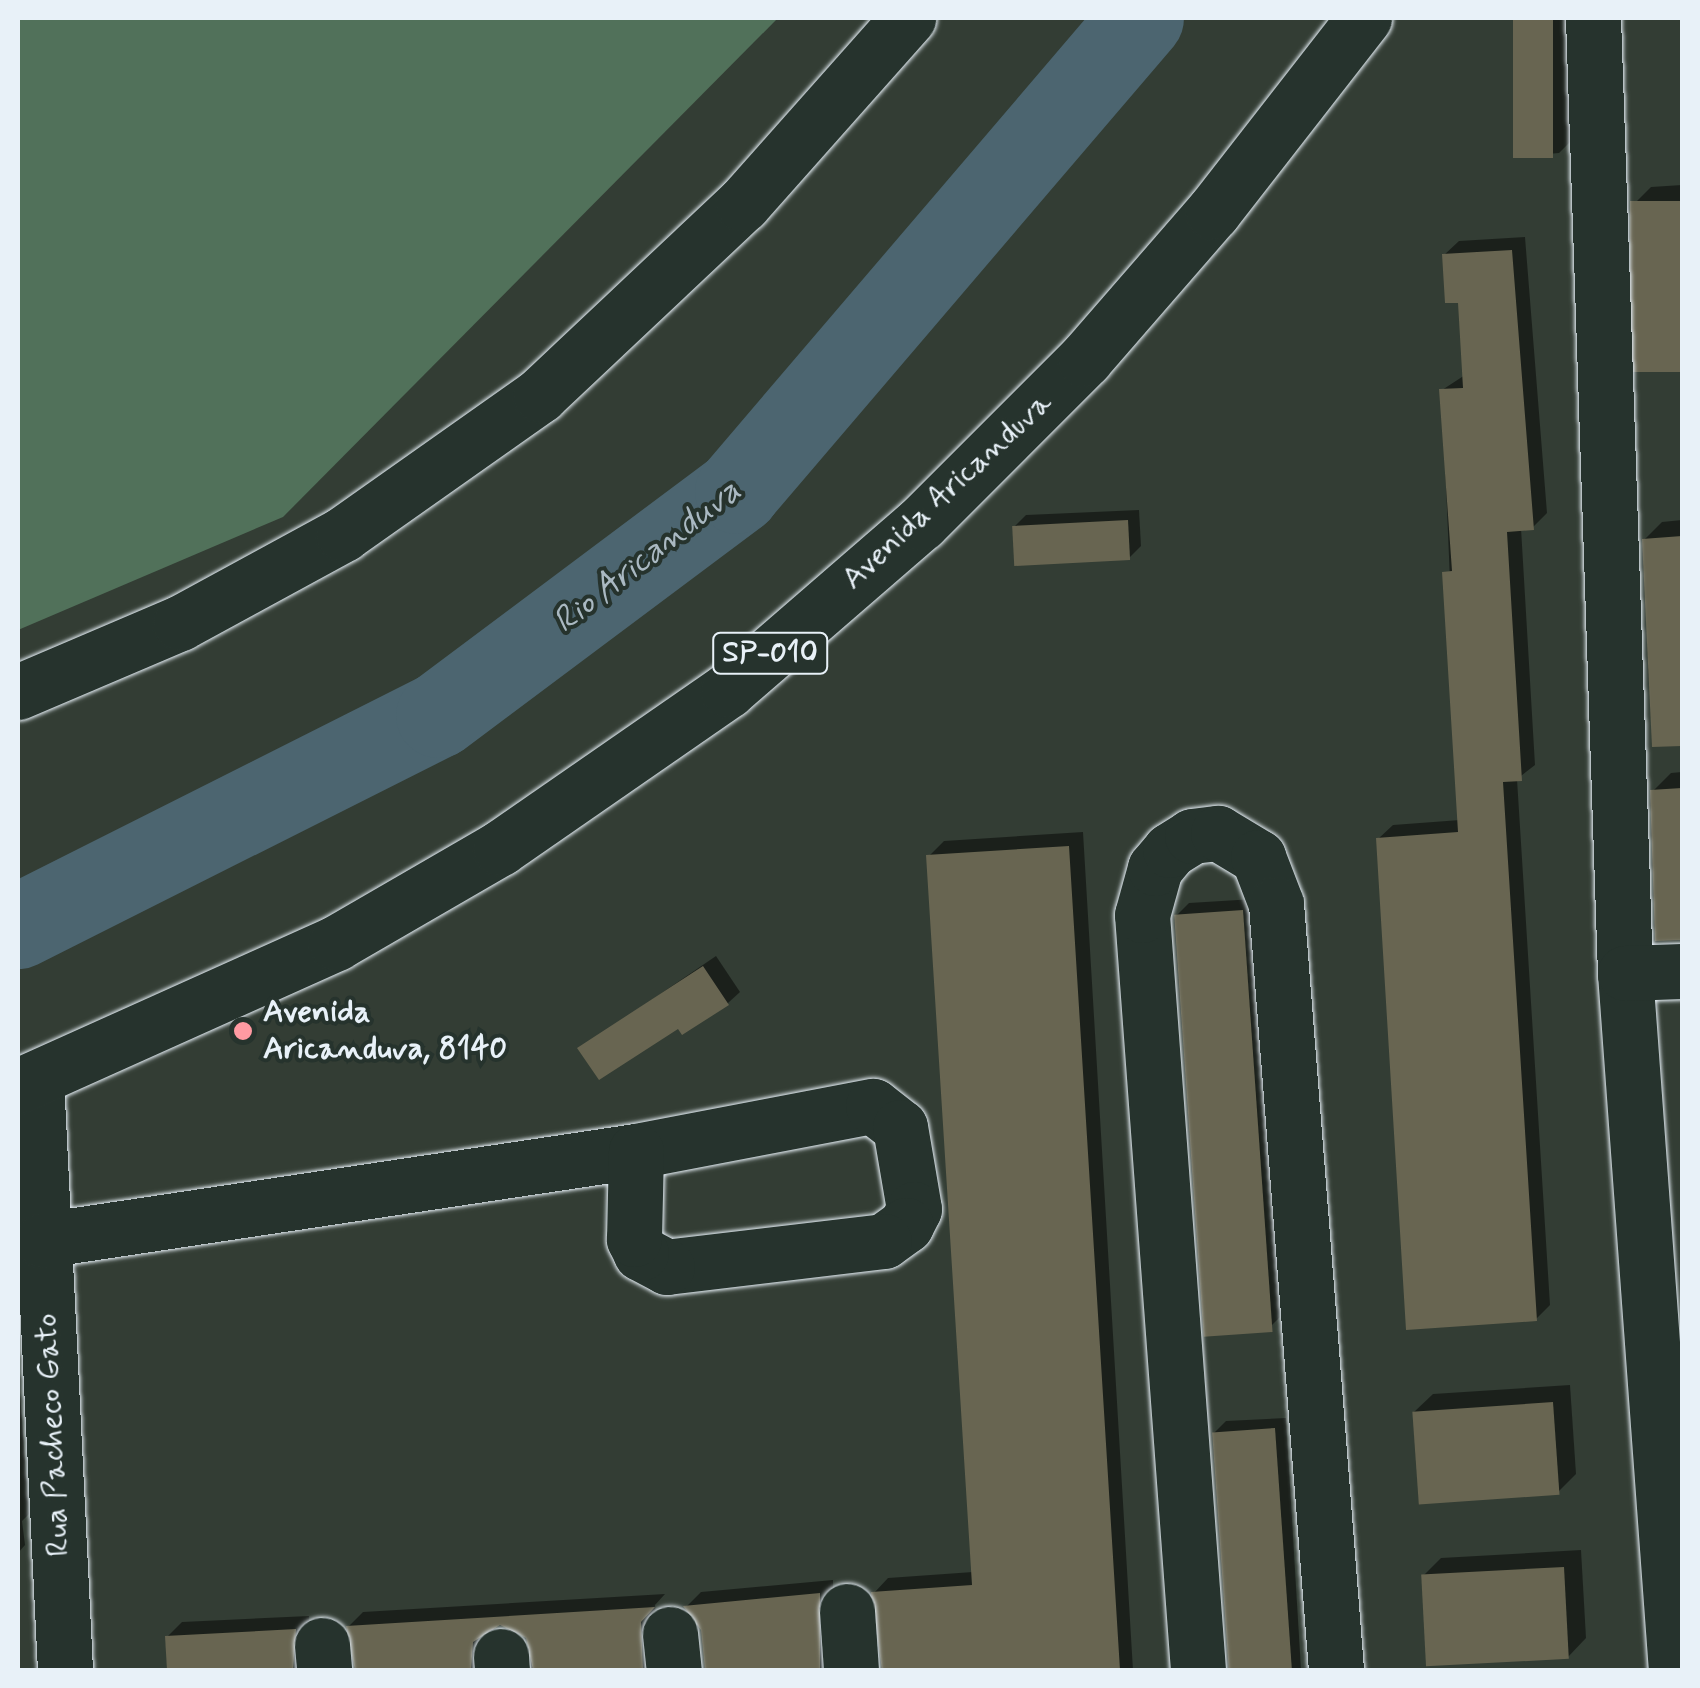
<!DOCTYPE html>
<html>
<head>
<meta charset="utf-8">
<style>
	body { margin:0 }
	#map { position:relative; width:1700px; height:1688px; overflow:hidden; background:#333d34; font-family:Mynerve,sans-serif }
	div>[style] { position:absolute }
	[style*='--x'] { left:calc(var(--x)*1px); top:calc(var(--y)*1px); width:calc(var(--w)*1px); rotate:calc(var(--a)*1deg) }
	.green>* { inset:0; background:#51715a }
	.shadow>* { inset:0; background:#0007 }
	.river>* { height:85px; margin:-42.5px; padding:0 42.5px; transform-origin:42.5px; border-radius:42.5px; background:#4c6570 }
	.building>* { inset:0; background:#686551; transform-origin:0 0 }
	.roads { filter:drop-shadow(0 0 2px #e8f1f8) drop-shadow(0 0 2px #e8f1f8) }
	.minor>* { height:55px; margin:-27.5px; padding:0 27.5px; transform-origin:27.5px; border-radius:27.5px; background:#26332d }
	.highway>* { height:55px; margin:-27.5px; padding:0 27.5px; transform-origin:27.5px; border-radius:27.5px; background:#26332d }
	.dots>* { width:28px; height:28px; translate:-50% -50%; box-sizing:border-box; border:5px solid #26332d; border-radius:50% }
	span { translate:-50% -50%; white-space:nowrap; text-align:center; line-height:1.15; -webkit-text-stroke:8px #26332d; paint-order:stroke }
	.shield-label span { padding:2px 8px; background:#26332d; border:2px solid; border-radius:8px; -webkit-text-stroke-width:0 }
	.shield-label { font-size:30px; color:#e8f1f8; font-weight:700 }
	.street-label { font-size:32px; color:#e8f1f8 }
	.poi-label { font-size:32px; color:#e8f1f8; font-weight:700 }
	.left { translate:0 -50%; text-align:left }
	.water-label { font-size:35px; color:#aab9c2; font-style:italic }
	.frame { position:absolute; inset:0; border:20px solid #e8f1f8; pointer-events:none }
</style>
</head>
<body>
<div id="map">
	<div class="green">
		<div style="clip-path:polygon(18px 18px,778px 18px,283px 517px,18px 630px)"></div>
	</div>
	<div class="shadow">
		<div style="clip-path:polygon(1516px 18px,1571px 18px,1565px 24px,1571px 141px,1559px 153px,1523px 156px)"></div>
		<div style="clip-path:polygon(1682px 185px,1682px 370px,1639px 372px,1633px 205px,1651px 187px)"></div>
		<div style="clip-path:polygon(1525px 237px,1547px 513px,1533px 527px,1521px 528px,1535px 765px,1517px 779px,1550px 1305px,1536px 1319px,1378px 839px,1393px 825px,1460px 820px,1442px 390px,1465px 375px,1460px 300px,1444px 255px,1459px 241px)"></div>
		<div style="clip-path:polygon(1139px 510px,1141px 546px,1129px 558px,1014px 527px,1026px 515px)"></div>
		<div style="clip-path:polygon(1682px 520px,1682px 682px,1649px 684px,1644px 540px,1662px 522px)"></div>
		<div style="clip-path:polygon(1682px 772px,1682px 931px,1657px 932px,1653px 791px,1671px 773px)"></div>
		<div style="clip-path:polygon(1083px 832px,1133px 1670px,884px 1670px,874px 1593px,888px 1578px,973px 1572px,929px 856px,944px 841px)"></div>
		<div style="clip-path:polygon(1254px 899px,1280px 1317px,1268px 1329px,1207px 1333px,1177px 915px,1189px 903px)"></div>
		<div style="clip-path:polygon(716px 956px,740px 992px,728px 1003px,679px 1026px,581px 1048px)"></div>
		<div style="clip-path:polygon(18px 1366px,29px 1514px,22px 1521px,25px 1545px,18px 1553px)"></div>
		<div style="clip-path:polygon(1570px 1385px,1576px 1474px,1558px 1492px,1414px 1412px,1433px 1394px)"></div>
		<div style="clip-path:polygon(1286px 1418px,1301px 1670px,1231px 1670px,1214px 1433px,1226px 1421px)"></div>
		<div style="clip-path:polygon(1581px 1550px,1586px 1638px,1568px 1657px,1423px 1576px,1441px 1558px)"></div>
		<div style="clip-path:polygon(833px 1580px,834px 1658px,842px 1670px,706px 1670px,703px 1629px,687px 1606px,701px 1592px)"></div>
		<div style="clip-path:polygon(665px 1594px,655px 1605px,662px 1670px,531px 1670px,529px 1636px,500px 1622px,484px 1641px,490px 1670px,355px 1670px,349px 1626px,363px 1612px)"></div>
		<div style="clip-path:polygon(309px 1616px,311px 1670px,169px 1670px,167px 1637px,182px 1622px)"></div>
	</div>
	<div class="river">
		<div style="--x:18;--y:926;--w:470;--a:-26.7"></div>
		<div style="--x:438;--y:715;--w:374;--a:-36.8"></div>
		<div style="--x:737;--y:491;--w:622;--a:-49.5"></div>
	</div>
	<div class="building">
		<div style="left:1513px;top:18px;width:40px;height:140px"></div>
		<div style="left:1682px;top:201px;width:171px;height:52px;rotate:90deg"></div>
		<div style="clip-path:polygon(1512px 250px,1534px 530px,1507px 532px,1522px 781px,1503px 782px,1537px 1321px,1406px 1330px,1376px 838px,1458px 832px,1442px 572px,1452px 571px,1439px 389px,1463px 388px,1458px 303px,1445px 303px,1442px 254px)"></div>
		<div style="left:1128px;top:520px;width:40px;height:116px;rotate:87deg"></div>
		<div style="clip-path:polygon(1682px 536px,1682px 746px,1652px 747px,1642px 539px)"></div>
		<div style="clip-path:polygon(1682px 788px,1682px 940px,1655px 941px,1650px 790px)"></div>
		<div style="clip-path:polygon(1069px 846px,1120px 1670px,882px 1670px,871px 1592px,972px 1585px,926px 855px)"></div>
		<div style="left:1243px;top:910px;width:423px;height:69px;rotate:86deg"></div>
		<div style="clip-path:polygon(703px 966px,729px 1005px,682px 1035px,678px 1029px,599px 1080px,577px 1048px)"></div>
		<div style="left:1553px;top:1402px;width:93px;height:141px;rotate:86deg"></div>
		<div style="left:1275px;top:1428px;width:242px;height:63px;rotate:86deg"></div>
		<div style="left:1564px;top:1567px;width:92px;height:143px;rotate:87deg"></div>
		<div style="clip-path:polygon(820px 1593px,820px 1670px,705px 1670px,701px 1630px,683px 1606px)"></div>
		<div style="clip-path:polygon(655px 1607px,641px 1622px,643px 1670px,533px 1670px,526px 1638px,500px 1625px,473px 1642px,471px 1670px,355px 1670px,346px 1626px)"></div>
		<div style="clip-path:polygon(296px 1629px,293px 1670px,167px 1670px,165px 1636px)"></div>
	</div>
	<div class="roads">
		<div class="minor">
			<div style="--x:1593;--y:18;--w:956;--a:88.08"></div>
			<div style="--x:1625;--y:973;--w:699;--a:85.82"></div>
			<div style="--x:1625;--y:973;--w:57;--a:-2"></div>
			<div style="--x:36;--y:1079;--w:592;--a:87.19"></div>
			<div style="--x:42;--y:1240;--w:601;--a:-8.52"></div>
			<div style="--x:636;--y:1151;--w:241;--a:-10.8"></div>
			<div style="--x:873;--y:1106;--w:34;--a:38"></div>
			<div style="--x:900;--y:1127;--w:83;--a:80.3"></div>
			<div style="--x:914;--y:1209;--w:18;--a:117"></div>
			<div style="--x:906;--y:1225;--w:27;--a:144"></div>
			<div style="--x:884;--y:1241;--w:219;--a:173.2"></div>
			<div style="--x:667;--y:1267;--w:30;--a:-152"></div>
			<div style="--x:641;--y:1253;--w:16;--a:-117"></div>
			<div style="--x:634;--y:1239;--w:88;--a:-88.7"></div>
			<div style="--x:847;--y:1611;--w:59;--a:86.1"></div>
			<div style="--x:670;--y:1634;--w:36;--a:84"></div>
			<div style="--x:322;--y:1645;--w:25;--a:85"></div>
			<div style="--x:501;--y:1656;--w:14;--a:86"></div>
			<div style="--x:1198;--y:1670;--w:757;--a:-94.24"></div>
			<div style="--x:1142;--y:915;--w:49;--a:-74.5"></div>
			<div style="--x:1155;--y:868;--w:23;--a:-50"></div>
			<div style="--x:1170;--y:850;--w:26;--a:-32"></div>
			<div style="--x:1192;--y:836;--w:26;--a:-7"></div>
			<div style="--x:1218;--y:833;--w:47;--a:31"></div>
			<div style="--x:1258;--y:857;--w:50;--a:69"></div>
			<div style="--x:1276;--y:904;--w:768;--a:85.52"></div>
		</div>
		<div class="highway">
			<div style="--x:18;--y:692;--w:176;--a:-23.1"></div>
			<div style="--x:180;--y:623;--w:186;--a:-28.6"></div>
			<div style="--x:343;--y:534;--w:241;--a:-35.2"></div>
			<div style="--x:540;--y:395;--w:279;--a:-43.3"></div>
			<div style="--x:743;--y:204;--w:249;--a:-48.4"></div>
			<div style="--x:18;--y:1086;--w:349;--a:-24.2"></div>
			<div style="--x:336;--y:943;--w:190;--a:-30.1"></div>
			<div style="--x:500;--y:848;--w:277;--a:-34.7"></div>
			<div style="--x:728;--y:690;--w:255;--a:-40.9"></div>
			<div style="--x:921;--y:523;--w:232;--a:-45"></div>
			<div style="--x:1085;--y:359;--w:195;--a:-49"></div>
			<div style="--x:1213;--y:212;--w:246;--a:-52.1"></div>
		</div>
	</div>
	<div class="dots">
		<div style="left:243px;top:1031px;background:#ff9aa2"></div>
	</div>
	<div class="shield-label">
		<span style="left:770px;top:653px">SP-010</span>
	</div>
	<div class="street-label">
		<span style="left:947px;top:491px;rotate:-43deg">Avenida Aricanduva</span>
		<span style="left:53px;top:1435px;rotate:-93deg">Rua Pacheco Gato</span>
	</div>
	<div class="poi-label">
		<span class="left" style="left:263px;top:1031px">Avenida<br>Aricanduva, 8140</span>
	</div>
	<div class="water-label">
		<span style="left:647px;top:556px;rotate:-38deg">Rio Aricanduva</span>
	</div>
	<div class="frame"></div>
</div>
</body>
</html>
